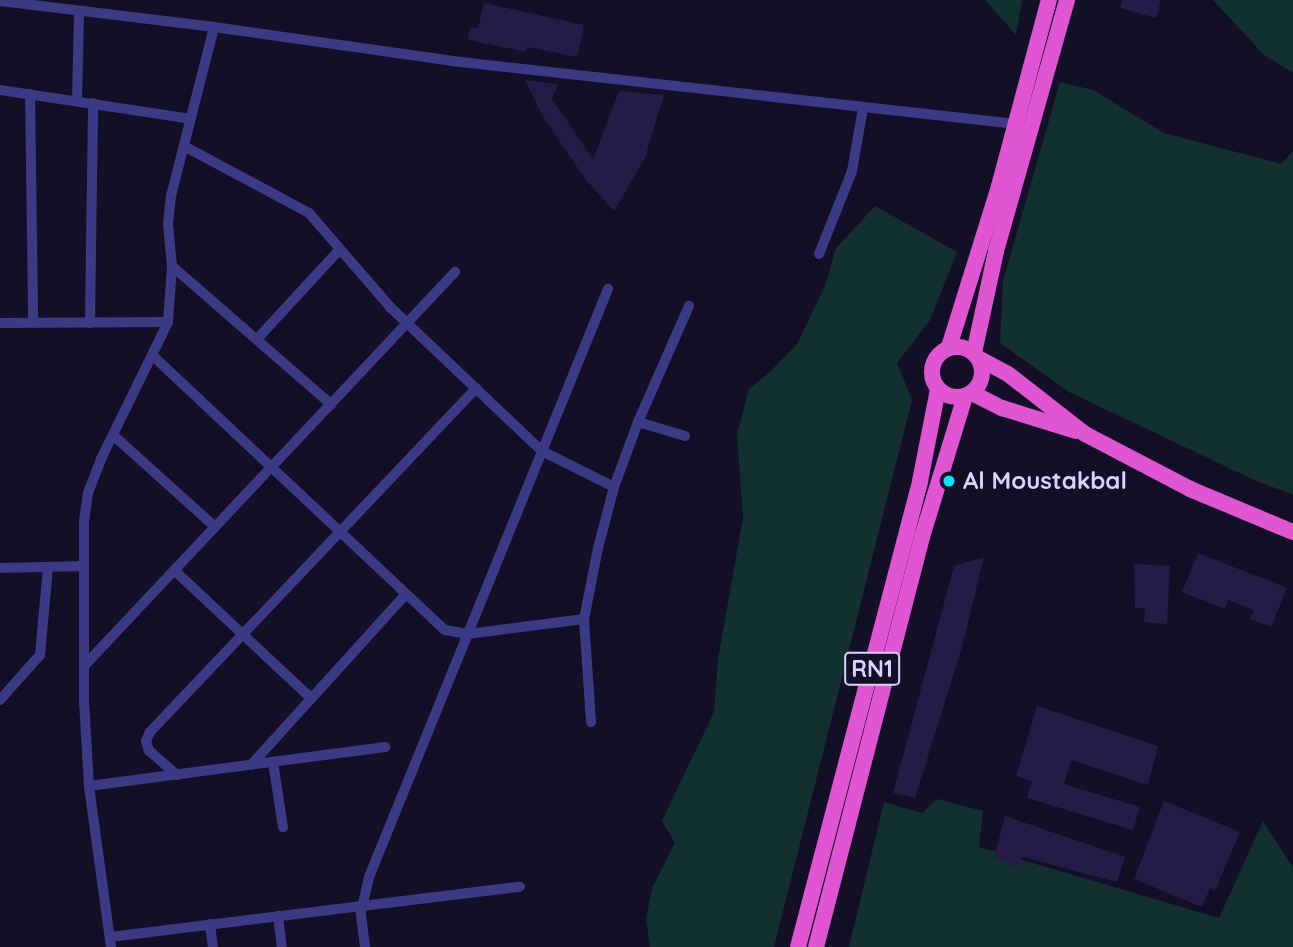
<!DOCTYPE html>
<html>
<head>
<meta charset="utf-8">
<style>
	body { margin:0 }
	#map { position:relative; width:1293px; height:947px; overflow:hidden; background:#130f26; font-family:Quicksand,sans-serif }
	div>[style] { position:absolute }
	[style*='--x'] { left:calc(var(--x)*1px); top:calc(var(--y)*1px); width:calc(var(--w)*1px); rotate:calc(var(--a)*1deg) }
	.green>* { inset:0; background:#12302f }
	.building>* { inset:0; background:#241b47 }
	.minor>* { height:10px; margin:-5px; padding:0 5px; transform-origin:5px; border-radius:5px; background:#3d3a85 }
	.trunk>* { height:16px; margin:-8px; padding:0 8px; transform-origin:8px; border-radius:8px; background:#e055d1 }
	.trunk>.ring { margin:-8px; padding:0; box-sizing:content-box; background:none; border:16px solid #e055d1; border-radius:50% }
	.dots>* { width:19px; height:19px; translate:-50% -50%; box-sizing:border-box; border:4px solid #130f26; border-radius:50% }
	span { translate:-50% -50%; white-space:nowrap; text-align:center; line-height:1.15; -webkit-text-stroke:7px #130f26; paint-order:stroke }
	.shield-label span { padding:2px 5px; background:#130f26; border:2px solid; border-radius:5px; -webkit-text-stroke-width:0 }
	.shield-label { font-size:23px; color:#d9d4ff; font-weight:700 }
	.poi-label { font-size:24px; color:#d9d4ff; font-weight:700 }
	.left { translate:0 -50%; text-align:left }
</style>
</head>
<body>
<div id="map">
	<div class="green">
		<div style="clip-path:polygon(985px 0,1022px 0,1016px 35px)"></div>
		<div style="clip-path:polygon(1213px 0,1293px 0,1293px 73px,1264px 55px)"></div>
		<div style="clip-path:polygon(1060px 82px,1093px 90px,1164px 133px,1281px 164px,1293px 151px,1293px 495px,1252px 479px,1069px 392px,1000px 343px,1003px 281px)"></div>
		<div style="clip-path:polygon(875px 206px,957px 252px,930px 320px,897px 363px,912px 400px,774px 947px,650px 947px,646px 919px,652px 888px,675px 843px,662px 821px,714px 712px,718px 659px,743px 518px,737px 434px,749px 389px,770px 372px,797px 344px,825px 286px,836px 248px)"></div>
		<div style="clip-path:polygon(937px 799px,983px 811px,979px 847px,1219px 918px,1263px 821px,1293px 868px,1293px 947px,849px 947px,884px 802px,922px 813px)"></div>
	</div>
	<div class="building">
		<div style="clip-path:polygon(1122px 0,1161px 0,1156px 18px,1120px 8px)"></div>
		<div style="clip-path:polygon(484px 3px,584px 25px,577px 57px,527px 47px,526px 52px,468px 40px,470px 27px,478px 28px)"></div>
		<div style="clip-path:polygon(525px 80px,558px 84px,552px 99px,593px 159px,619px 91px,664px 95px,645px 158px,614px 211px,586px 180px,543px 117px)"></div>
		<div style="clip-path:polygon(1198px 553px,1287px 588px,1271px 627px,1250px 619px,1254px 610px,1228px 600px,1225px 609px,1182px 592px)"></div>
		<div style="clip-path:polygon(984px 557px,963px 644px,915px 798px,893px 793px,954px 566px)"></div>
		<div style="clip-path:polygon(1134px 564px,1170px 566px,1167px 624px,1144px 622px,1145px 608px,1135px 608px)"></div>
		<div style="clip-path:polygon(1037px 706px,1158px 746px,1148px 785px,1071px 760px,1064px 784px,1140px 807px,1133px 830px,1027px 798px,1032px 781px,1016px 776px)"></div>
		<div style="clip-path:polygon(1164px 801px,1240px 832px,1215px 891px,1210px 888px,1202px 907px,1134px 879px)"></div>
		<div style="clip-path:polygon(1005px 816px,1125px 857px,1117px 882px,1023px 857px,1018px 868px,994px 858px)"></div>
	</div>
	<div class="minor">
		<div style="--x:0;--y:1;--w:216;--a:6.9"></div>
		<div style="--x:214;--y:27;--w:240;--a:8.1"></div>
		<div style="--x:452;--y:61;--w:568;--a:6.37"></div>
		<div style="--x:0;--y:90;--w:193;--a:8.6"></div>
		<div style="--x:30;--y:94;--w:229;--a:89.2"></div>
		<div style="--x:77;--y:101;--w:90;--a:-88.7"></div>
		<div style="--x:184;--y:146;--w:142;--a:28.2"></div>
		<div style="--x:309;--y:213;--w:124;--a:49.2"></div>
		<div style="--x:390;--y:307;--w:209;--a:43.5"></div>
		<div style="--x:542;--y:451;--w:80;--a:26.6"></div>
		<div style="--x:819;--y:254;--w:89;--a:-68.3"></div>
		<div style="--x:852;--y:171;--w:64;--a:-80.1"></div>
		<div style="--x:172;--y:266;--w:211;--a:41"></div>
		<div style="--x:0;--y:323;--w:168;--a:-0.3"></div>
		<div style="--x:90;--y:323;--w:220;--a:-89.2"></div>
		<div style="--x:257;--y:339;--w:122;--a:-47.3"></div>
		<div style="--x:153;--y:356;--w:400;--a:43.2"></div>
		<div style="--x:445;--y:630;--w:23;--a:10"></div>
		<div style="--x:468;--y:634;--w:117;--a:-7.4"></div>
		<div style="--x:638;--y:422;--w:49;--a:16.6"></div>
		<div style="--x:113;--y:435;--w:137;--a:42"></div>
		<div style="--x:0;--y:568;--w:84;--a:-1.4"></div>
		<div style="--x:174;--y:570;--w:187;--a:43.1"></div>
		<div style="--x:85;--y:665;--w:540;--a:-46.73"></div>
		<div style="--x:0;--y:700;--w:60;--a:-48.4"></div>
		<div style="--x:40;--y:655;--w:88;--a:-84.8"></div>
		<div style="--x:591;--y:722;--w:103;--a:-93.9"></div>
		<div style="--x:584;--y:619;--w:72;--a:-78.8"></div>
		<div style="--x:598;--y:548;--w:63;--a:-75.3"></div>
		<div style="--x:614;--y:487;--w:69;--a:-69.7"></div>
		<div style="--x:638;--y:422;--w:127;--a:-66.3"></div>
		<div style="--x:273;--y:762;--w:66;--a:81.3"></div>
		<div style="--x:251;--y:765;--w:231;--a:-47.8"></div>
		<div style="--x:177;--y:775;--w:37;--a:-139"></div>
		<div style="--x:149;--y:751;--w:10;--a:-107"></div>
		<div style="--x:146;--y:741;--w:10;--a:-66"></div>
		<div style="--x:150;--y:732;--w:474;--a:-46.5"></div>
		<div style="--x:89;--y:786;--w:299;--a:-7.5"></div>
		<div style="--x:278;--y:916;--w:31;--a:83"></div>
		<div style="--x:210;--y:924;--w:23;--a:83"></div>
		<div style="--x:110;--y:937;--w:413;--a:-7"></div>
		<div style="--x:111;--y:947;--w:162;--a:-97.8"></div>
		<div style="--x:89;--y:786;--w:83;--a:-93.4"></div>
		<div style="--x:84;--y:703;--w:182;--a:-90"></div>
		<div style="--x:84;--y:521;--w:28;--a:-82"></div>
		<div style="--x:88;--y:493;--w:36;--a:-69"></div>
		<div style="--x:101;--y:459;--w:153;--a:-63.9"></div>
		<div style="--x:168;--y:322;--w:56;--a:-85.9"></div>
		<div style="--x:172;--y:266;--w:42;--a:-95.4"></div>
		<div style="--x:168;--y:224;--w:28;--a:-84"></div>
		<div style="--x:171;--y:196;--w:174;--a:-75.7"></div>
		<div style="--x:365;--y:947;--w:35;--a:-97"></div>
		<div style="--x:361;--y:912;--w:36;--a:-77"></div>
		<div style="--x:369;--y:877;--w:635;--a:-67.88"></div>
	</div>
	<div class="trunk">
		<div class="ring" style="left:932px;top:347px;width:34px;height:34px"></div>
		<div style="--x:949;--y:347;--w:169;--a:-72.7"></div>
		<div style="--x:999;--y:186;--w:193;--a:-75"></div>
		<div style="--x:974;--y:353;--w:104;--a:-77.8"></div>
		<div style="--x:996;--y:251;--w:261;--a:-74.2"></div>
		<div style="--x:978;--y:358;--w:34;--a:28"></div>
		<div style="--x:1008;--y:374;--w:98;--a:37.9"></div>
		<div style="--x:1085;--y:434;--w:119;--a:27.6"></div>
		<div style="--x:1190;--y:489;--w:112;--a:22.7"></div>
		<div style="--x:972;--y:393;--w:34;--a:27"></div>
		<div style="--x:1002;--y:408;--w:77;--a:17.3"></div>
		<div style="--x:798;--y:947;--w:482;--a:-75.3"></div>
		<div style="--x:920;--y:481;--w:94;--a:-78.9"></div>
		<div style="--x:816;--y:947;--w:423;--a:-75.5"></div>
		<div style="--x:922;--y:537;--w:147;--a:-73"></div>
	</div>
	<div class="dots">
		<div style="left:949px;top:481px;background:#00e5ff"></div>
	</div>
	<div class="shield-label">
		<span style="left:872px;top:669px">RN1</span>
	</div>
	<div class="poi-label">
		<span class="left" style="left:963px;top:481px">Al Moustakbal</span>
	</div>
</div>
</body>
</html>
